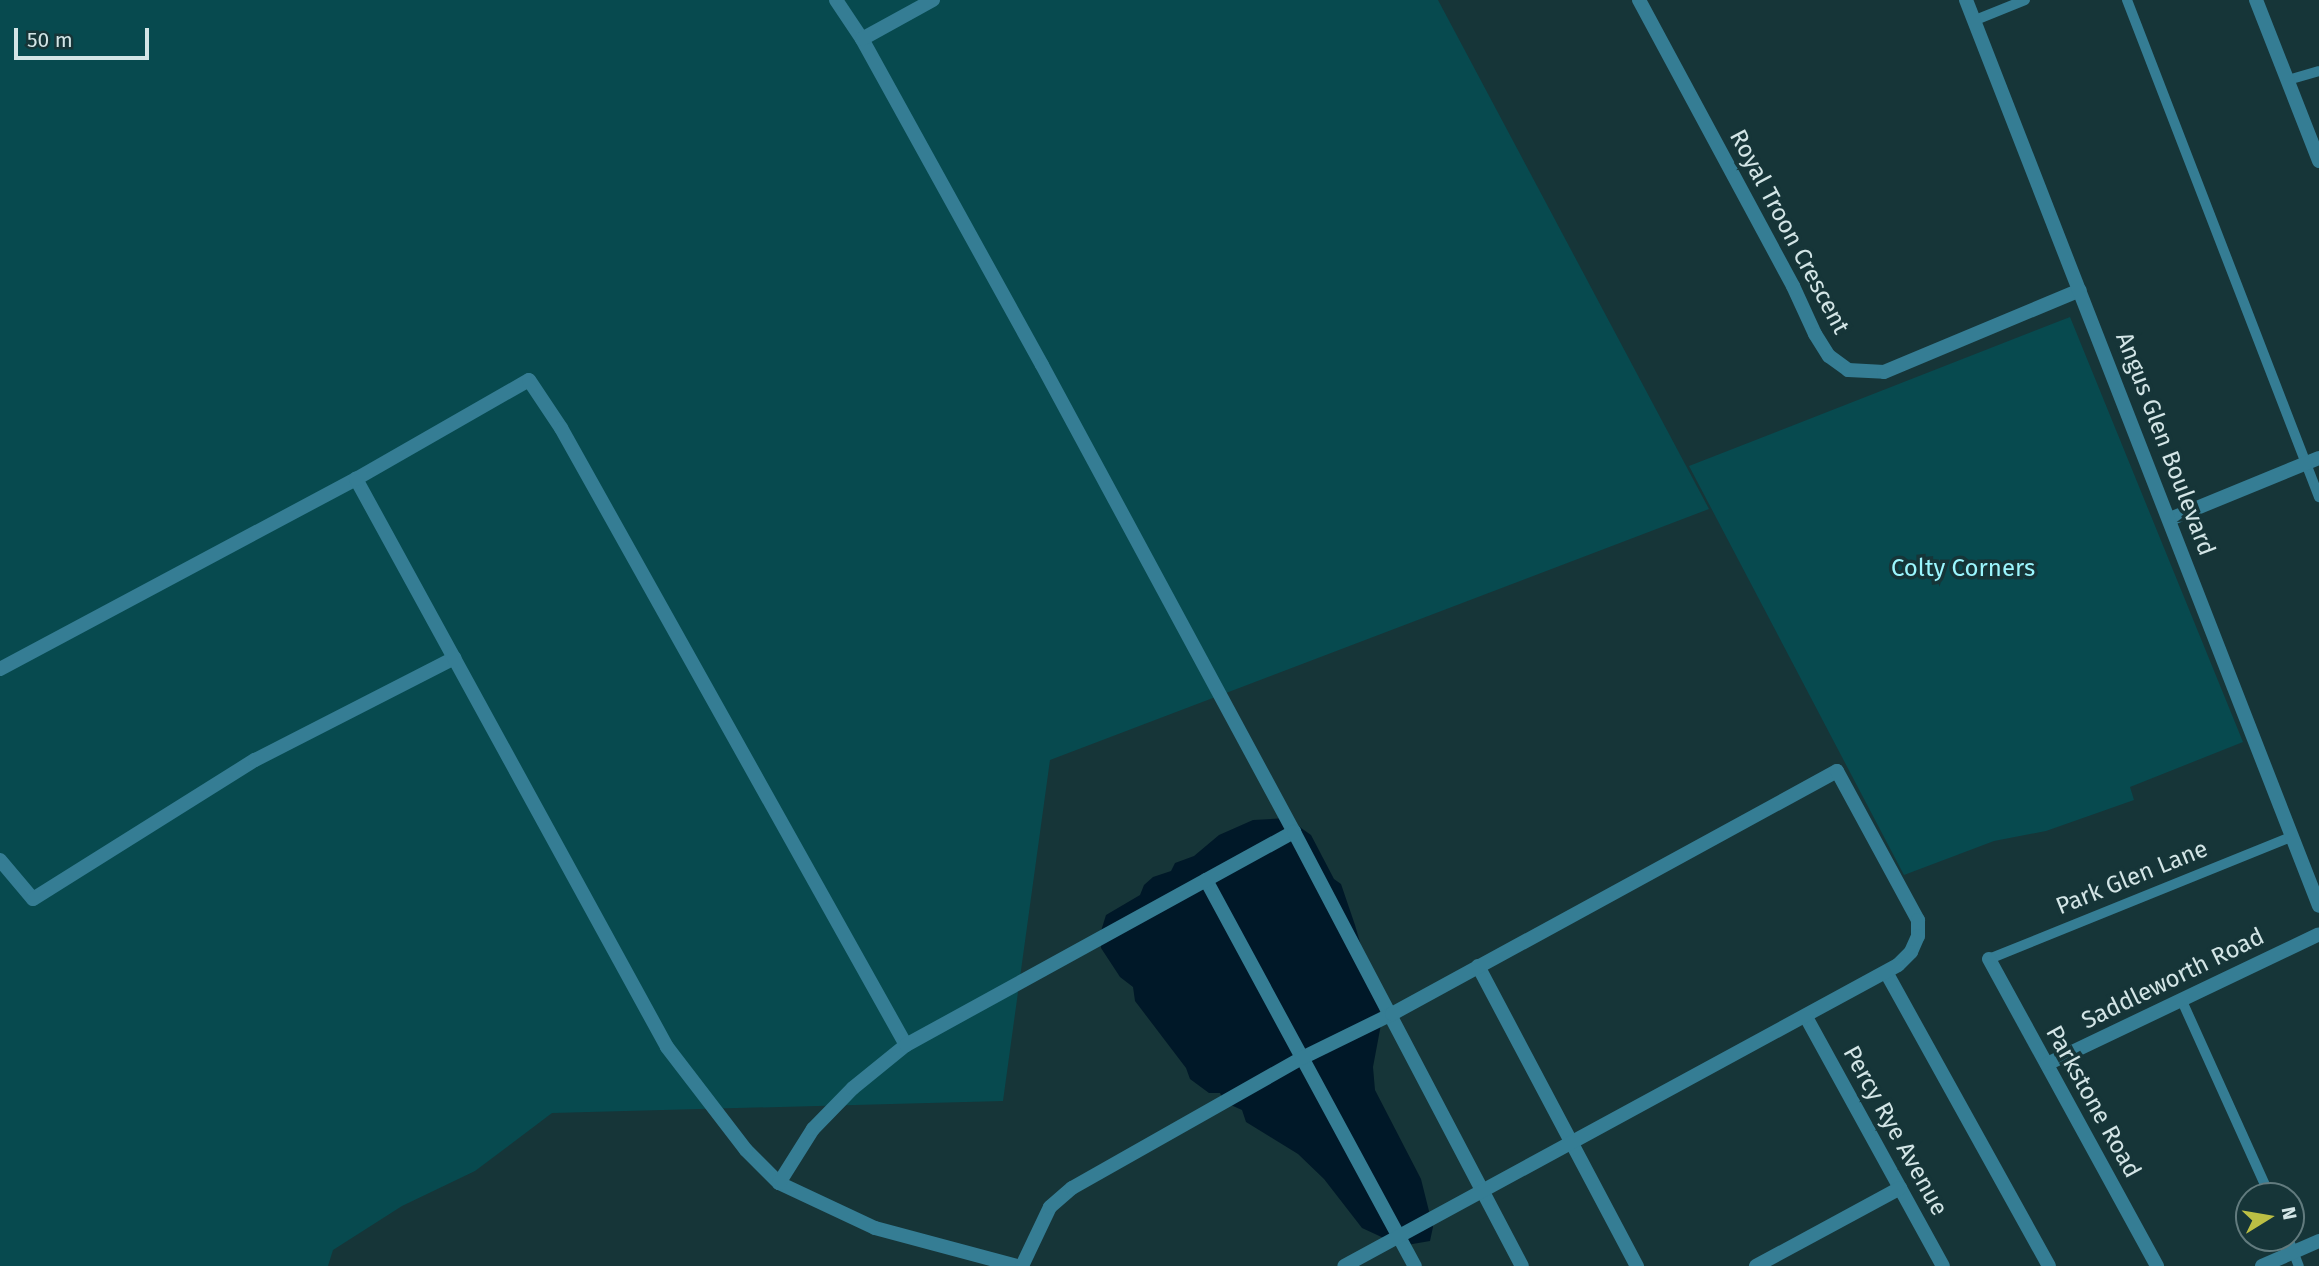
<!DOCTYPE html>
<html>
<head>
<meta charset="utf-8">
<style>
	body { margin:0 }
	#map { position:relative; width:2319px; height:1266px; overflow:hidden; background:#163538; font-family:"Fira Sans",sans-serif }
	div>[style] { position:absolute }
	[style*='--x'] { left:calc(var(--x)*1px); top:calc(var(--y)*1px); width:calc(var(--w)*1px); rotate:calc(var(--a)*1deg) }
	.green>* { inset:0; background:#074a4f }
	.water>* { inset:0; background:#001828 }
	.service>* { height:10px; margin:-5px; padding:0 5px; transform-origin:5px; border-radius:5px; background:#357d94 }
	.minor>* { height:14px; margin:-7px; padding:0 7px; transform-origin:7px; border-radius:7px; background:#357d94 }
	.tertiary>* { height:14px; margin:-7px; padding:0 7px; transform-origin:7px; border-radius:7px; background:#357d94 }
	span { translate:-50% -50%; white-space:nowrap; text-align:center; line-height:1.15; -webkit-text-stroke:7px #163538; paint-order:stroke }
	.street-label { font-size:24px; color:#d3e5e6 }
	.park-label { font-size:24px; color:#9bf6fe }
	.north { position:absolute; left:2235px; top:1182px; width:70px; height:70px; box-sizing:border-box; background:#163538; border:2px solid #627b7e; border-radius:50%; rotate:79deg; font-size:19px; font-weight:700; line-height:28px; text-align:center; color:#d3e5e6 }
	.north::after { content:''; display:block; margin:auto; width:24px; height:32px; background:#bcbf44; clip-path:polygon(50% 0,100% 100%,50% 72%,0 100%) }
	.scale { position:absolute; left:14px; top:28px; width:135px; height:32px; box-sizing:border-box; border:4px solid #d3e5e6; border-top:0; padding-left:9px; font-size:21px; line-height:24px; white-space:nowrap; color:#d3e5e6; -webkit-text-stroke:5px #163538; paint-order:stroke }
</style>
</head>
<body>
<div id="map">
	<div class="green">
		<div style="clip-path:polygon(0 0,1438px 0,1709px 509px,1050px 760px,1003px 1101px,552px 1113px,475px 1171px,402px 1206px,333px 1250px,328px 1266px,0 1266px)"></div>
		<div style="clip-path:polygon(2070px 317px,2243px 742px,2130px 787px,2134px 800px,2046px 831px,1994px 841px,1904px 875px,1689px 466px)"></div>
	</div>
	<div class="water">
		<div style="clip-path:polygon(1287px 818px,1311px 835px,1334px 879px,1341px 884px,1355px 925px,1382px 1019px,1373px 1067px,1375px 1090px,1421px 1179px,1433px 1227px,1430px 1241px,1401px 1246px,1362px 1228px,1324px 1179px,1298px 1154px,1246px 1122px,1242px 1110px,1224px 1102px,1220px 1093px,1209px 1093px,1190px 1079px,1186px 1068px,1135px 1001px,1133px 987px,1120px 977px,1101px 948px,1101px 931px,1106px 915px,1140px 895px,1144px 885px,1153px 877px,1171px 871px,1175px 863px,1194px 856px,1219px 835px,1253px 820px)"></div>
	</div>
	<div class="service">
		<div style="--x:2127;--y:0;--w:533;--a:68.88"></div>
		<div style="--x:1973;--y:21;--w:56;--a:-22"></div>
		<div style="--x:2288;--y:80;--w:32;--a:-16"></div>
		<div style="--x:1989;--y:959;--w:326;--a:-22"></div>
		<div style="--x:2182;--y:1001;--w:214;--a:65.7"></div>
		<div style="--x:2288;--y:1238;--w:30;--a:69"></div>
	</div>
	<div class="minor">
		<div style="--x:836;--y:0;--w:47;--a:56.3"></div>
		<div style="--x:862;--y:39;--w:372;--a:61.1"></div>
		<div style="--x:1042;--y:365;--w:531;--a:61.65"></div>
		<div style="--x:1639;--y:0;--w:325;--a:61.7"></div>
		<div style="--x:1793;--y:286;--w:53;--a:65.4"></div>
		<div style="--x:1815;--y:334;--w:26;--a:58"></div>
		<div style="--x:1829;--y:356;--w:24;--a:36"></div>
		<div style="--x:1848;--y:370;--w:36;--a:3"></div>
		<div style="--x:1884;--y:372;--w:212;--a:-22.7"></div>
		<div style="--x:2256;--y:0;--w:173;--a:68.6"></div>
		<div style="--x:862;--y:39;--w:81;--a:-28.8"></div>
		<div style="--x:2170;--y:519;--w:161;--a:-22.3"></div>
		<div style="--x:0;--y:669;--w:404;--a:-28.1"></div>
		<div style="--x:0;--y:860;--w:51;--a:49.8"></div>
		<div style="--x:33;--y:899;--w:262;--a:-32.1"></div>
		<div style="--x:255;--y:760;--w:224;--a:-27.1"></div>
		<div style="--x:1206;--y:880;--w:439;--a:61.6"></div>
		<div style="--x:1989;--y:959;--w:350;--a:61.3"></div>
		<div style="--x:1478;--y:966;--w:340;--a:62.1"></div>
		<div style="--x:1886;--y:972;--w:336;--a:61"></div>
		<div style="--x:1806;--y:1017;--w:284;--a:61.2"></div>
		<div style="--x:2047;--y:1064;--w:301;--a:-25.5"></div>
		<div style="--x:779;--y:1183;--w:47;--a:-135"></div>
		<div style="--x:746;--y:1150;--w:130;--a:-127.5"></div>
		<div style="--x:667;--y:1047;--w:648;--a:-118.7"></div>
		<div style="--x:356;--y:479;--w:199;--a:-29.8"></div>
		<div style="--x:529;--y:380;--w:58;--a:56.3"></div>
		<div style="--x:561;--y:428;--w:707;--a:60.79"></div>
		<div style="--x:1017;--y:1266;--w:147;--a:-165"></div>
		<div style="--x:875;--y:1228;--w:106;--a:-154.9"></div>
		<div style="--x:779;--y:1183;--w:64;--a:-57.8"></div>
		<div style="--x:813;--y:1129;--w:57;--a:-45.7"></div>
		<div style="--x:853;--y:1088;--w:68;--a:-39.1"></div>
		<div style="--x:906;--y:1045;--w:443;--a:-28.8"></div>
		<div style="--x:1294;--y:832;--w:490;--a:62.3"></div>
		<div style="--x:1022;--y:1266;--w:65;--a:-64.6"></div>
		<div style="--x:1050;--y:1207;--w:29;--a:-41"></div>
		<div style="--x:1072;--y:1188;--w:264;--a:-29.5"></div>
		<div style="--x:1302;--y:1058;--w:100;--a:-26.1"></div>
		<div style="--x:1392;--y:1014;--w:507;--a:-28.64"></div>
		<div style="--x:1837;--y:771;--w:170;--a:61.5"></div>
		<div style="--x:1918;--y:920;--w:16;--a:90"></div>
		<div style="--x:1918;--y:936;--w:17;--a:114"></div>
		<div style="--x:1911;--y:952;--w:18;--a:135"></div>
		<div style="--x:1898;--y:965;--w:630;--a:151.48"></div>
		<div style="--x:1756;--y:1266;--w:164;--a:-28.4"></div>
	</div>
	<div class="tertiary">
		<div style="--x:1966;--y:0;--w:972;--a:68.71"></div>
		<div style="--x:2262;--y:1266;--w:62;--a:-23.7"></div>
	</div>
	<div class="street-label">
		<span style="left:1789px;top:232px;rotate:62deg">Royal Troon Crescent</span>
		<span style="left:2165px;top:444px;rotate:69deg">Angus Glen Boulevard</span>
		<span style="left:2132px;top:878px;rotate:-22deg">Park Glen Lane</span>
		<span style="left:2173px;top:979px;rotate:-26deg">Saddleworth Road</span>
		<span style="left:2093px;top:1102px;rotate:61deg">Parkstone Road</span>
		<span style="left:1895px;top:1131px;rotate:61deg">Percy Rye Avenue</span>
	</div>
	<div class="park-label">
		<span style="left:1963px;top:569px">Colty Corners</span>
	</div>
	<div class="north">N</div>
	<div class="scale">50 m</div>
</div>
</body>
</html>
